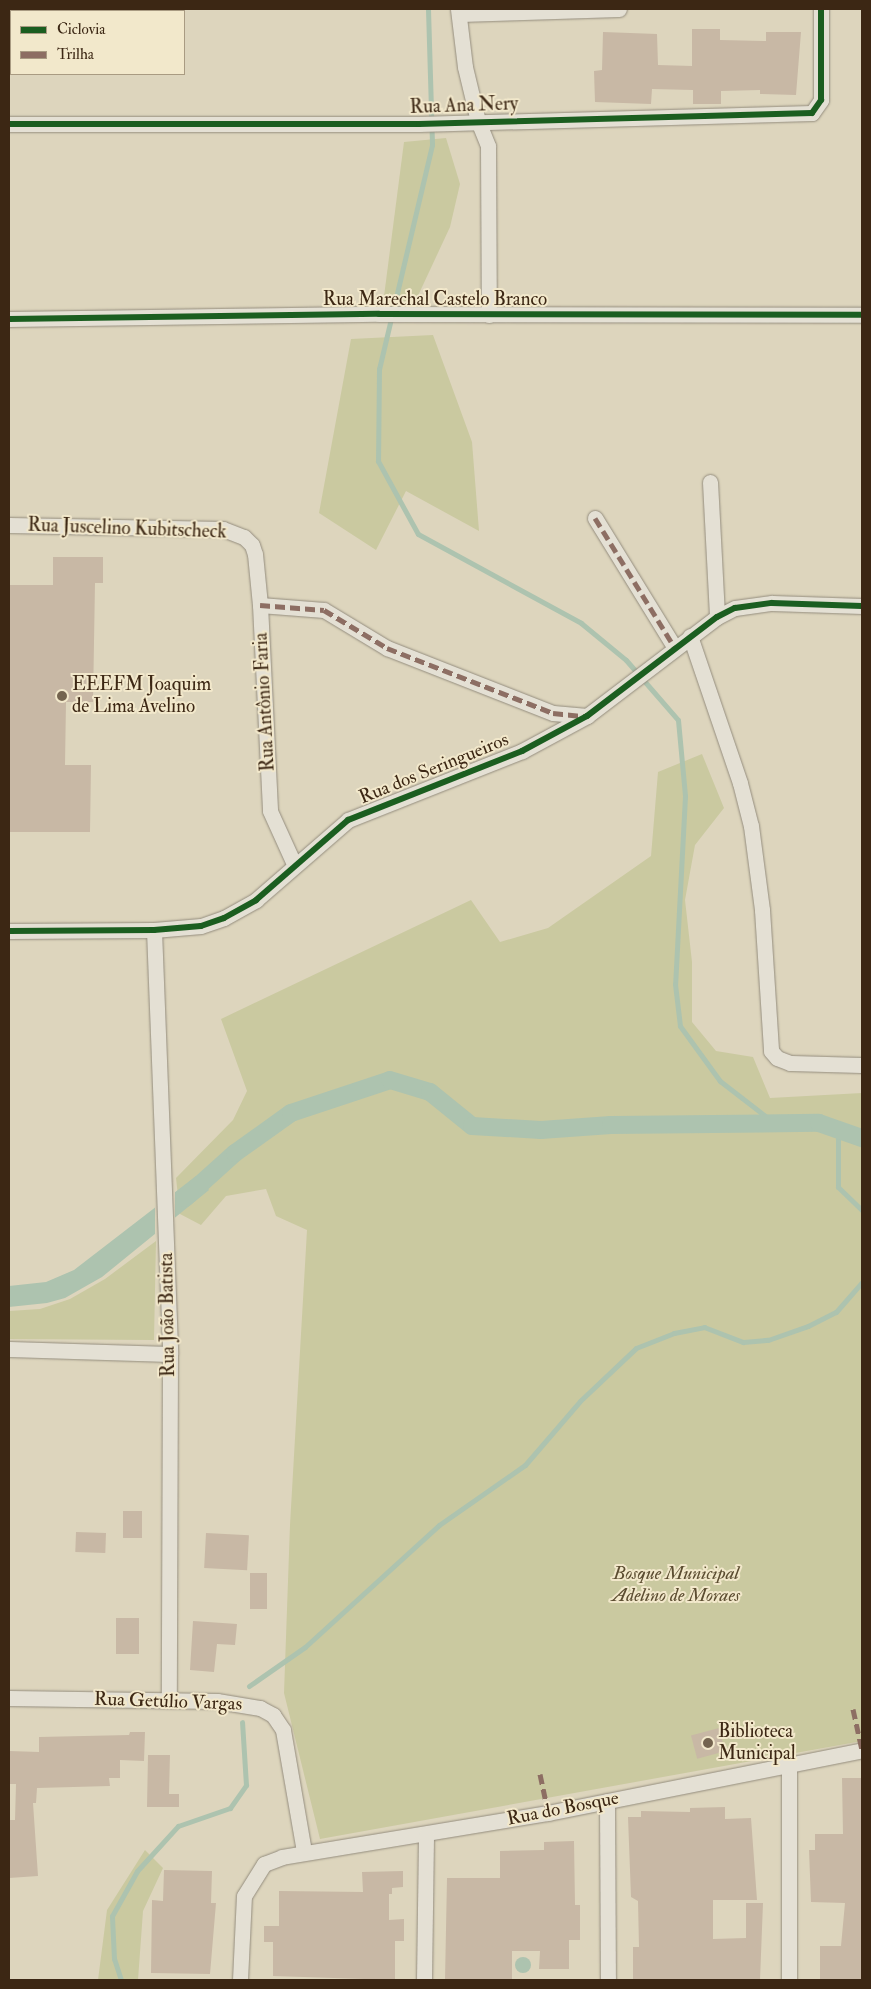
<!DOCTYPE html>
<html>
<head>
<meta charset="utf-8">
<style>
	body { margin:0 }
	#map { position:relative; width:871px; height:1989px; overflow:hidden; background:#ddd5bd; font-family:"IM FELL Double Pica",serif }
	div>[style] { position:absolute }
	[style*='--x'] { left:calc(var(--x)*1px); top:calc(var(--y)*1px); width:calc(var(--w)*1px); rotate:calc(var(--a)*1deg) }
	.green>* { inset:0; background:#cac9a0 }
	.water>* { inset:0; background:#adc3af }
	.round { border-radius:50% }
	.pier>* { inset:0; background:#ddd5bd }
	.stream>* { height:5px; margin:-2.5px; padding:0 2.5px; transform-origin:2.5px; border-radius:2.5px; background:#adc3af }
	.canal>* { height:18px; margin:-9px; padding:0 9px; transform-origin:9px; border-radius:9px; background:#adc3af }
	.building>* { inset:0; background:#c8b8a5; transform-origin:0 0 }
	.roads { filter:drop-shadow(0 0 1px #948d7e) drop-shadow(0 0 1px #948d7e) }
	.minor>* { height:15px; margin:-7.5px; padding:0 7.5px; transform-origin:7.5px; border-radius:7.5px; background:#e4e0d4 }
	.quiet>* { height:5px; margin-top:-2.5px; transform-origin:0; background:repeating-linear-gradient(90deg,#8d6e63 0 10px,transparent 0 15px) }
	.cycleway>* { height:6px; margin:-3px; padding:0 3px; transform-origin:3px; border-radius:3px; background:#1b5e20 }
	.dots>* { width:14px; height:14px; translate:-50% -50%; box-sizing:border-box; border:2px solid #f2e8cb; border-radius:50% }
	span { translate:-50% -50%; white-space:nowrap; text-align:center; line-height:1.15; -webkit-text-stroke:4px #f2e8cb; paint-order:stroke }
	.street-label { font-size:19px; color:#3c2714 }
	.poi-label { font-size:19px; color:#3c2714 }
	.left { translate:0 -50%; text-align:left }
	.park-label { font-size:19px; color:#5c4d31; font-style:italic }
	.frame { position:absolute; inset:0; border:10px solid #3c2714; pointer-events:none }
	.legend { position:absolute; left:10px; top:10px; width:175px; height:65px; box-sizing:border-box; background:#f2e8cb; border:1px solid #a99b82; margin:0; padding:6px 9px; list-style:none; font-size:15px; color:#3c2714 }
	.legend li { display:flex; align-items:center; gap:10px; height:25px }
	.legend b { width:25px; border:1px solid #a99b82 }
</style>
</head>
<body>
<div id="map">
	<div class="green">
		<div style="clip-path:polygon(446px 138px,460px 184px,450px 227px,416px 300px,383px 304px,404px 142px)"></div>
		<div style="clip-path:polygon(433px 335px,472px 442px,479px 531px,406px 491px,376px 550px,319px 513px,351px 339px)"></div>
		<div style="clip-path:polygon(702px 754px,724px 808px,695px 845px,685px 900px,692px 962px,692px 1022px,716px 1051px,753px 1057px,770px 1098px,862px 1093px,862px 1741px,320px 1839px,284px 1693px,290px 1525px,307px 1230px,276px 1216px,266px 1189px,226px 1196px,201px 1225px,180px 1214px,176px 1178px,233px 1120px,247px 1091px,221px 1019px,471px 900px,500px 942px,548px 928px,651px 856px,658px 772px)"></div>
		<div style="clip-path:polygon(156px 1241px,154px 1340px,9px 1339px,9px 1311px,40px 1309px,70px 1299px,105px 1279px)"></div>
		<div style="clip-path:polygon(145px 1850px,163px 1868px,143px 1911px,138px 1980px,98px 1980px,107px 1910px)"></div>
	</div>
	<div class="water">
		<div style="clip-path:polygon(196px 1176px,209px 1190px,102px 1277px,65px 1298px,47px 1303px,9px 1307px,9px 1286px,46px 1282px,74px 1270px)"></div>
		<div class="round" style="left:515px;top:1957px;width:16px;height:16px"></div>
	</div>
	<div class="pier">
		<div style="clip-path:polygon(175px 1191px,175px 1222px,155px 1238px,155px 1206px)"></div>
	</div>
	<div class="stream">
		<div style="--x:428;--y:9;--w:136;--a:88.3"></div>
		<div style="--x:432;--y:145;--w:230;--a:103.3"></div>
		<div style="--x:379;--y:369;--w:92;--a:90.6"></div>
		<div style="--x:378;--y:461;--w:83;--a:61.3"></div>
		<div style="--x:418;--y:534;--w:186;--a:28.6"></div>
		<div style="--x:581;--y:623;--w:58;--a:39.4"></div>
		<div style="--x:626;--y:660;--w:79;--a:49.1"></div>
		<div style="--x:678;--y:720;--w:76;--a:84.7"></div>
		<div style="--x:685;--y:796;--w:188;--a:93"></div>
		<div style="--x:675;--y:984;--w:42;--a:83.2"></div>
		<div style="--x:680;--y:1026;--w:68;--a:54"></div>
		<div style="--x:720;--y:1081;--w:72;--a:37.7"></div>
		<div style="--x:845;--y:1132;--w:10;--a:135"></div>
		<div style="--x:838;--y:1139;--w:48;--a:90"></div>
		<div style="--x:838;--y:1187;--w:33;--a:44"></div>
		<div style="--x:249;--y:1686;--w:68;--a:-34.9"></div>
		<div style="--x:305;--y:1647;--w:181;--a:-42.3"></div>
		<div style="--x:439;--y:1525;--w:105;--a:-34.9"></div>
		<div style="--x:525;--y:1465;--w:84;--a:-49.3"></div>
		<div style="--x:580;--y:1401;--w:77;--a:-43.4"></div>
		<div style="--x:636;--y:1348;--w:41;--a:-21.5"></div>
		<div style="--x:674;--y:1333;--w:31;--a:-11"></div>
		<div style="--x:704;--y:1327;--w:42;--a:21"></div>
		<div style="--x:743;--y:1342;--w:25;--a:-5"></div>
		<div style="--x:768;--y:1340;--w:42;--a:-19.3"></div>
		<div style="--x:808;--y:1326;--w:31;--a:-27"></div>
		<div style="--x:836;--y:1312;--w:40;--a:-49"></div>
		<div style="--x:121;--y:1980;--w:22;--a:-108"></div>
		<div style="--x:114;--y:1959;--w:43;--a:-92.7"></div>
		<div style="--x:112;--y:1916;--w:51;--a:-60.9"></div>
		<div style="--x:137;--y:1871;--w:61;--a:-47.7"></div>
		<div style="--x:178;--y:1826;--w:55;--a:-19.1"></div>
		<div style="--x:230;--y:1808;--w:28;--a:-55"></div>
		<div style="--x:246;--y:1785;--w:63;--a:-93.6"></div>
	</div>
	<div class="canal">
		<div style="--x:185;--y:1198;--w:67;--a:-42"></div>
		<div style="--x:235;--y:1153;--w:69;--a:-35.5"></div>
		<div style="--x:291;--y:1113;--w:104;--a:-18.4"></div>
		<div style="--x:390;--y:1080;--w:42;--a:16.7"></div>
		<div style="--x:430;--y:1092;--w:54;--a:39"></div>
		<div style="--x:472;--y:1126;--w:69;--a:3.3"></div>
		<div style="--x:541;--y:1130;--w:70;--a:-4.1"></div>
		<div style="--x:611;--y:1125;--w:208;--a:-0.6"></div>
		<div style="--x:819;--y:1123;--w:46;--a:19.2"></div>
	</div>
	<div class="building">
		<div style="clip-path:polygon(692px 29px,720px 29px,720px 40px,766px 41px,766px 32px,801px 32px,796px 95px,760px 94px,760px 90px,721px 91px,721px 104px,693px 104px,693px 90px,652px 89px,651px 104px,595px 102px,594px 71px,602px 70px,603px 32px,657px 34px,658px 65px,692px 66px)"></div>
		<div style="clip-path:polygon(53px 557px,103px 557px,103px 583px,95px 583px,93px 702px,66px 702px,65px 765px,91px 765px,90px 832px,9px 832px,9px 585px,53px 585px)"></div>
		<div style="left:123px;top:1511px;width:19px;height:27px"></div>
		<div style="left:76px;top:1532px;width:30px;height:20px;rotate:2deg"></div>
		<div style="left:206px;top:1533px;width:43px;height:35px;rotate:3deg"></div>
		<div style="left:250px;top:1573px;width:17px;height:36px"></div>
		<div style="left:116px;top:1618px;width:23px;height:36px"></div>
		<div style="clip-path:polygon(193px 1621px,237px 1624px,235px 1645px,217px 1644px,214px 1672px,190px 1670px)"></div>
		<div style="left:719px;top:1728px;width:24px;height:29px;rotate:75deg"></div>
		<div style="clip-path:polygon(130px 1732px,145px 1732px,144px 1761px,120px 1760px,120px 1778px,109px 1778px,110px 1786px,37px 1788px,36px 1803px,33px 1803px,38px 1876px,9px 1878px,9px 1820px,15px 1820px,16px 1784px,9px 1784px,9px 1751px,39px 1752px,39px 1737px,129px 1735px)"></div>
		<div style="clip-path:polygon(148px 1755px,170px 1755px,169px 1794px,179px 1794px,179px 1807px,147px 1807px)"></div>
		<div style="clip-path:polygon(842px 1778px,862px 1778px,861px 1980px,820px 1980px,820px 1946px,841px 1946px,845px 1903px,811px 1902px,809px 1850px,815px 1850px,815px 1834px,843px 1834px)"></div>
		<div style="clip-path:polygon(725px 1807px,725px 1819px,751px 1818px,757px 1900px,713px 1900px,713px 1939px,746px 1938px,746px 1903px,763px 1903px,760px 1980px,633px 1980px,633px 1947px,639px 1947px,638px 1901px,631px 1897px,628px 1817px,641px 1817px,641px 1811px,690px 1812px,690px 1808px)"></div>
		<div style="clip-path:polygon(574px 1841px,575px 1905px,580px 1905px,580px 1940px,569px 1940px,569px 1969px,539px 1969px,540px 1951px,512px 1951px,512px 1980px,445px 1980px,447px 1878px,500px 1878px,500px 1851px,544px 1850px,544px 1842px)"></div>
		<div style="clip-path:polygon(164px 1870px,212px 1871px,211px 1903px,216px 1903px,210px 1974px,151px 1973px,152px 1900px,163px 1901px)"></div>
		<div style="clip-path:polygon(403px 1871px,403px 1887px,392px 1888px,392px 1894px,389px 1894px,389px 1920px,404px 1919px,404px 1941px,395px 1941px,395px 1980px,273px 1976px,273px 1942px,264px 1942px,264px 1926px,279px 1926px,279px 1891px,363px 1892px,362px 1872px)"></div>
	</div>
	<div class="roads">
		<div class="minor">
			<div style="--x:458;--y:9;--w:58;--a:83.1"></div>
			<div style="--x:465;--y:67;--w:56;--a:76.5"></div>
			<div style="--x:478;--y:121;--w:27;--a:68"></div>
			<div style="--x:488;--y:146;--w:169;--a:89.7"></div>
			<div style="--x:460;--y:14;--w:159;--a:-1.8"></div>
			<div style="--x:9;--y:124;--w:410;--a:0"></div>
			<div style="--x:419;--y:124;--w:393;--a:-1.6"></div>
			<div style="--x:812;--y:113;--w:16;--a:-55"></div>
			<div style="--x:821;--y:100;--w:91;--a:-90"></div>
			<div style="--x:9;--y:319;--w:370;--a:-0.8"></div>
			<div style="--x:379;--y:314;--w:483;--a:0.1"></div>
			<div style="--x:710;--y:482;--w:135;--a:87"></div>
			<div style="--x:595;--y:518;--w:153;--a:58.4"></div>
			<div style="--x:9;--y:525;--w:214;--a:1.1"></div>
			<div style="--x:223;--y:529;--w:22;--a:21"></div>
			<div style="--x:244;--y:537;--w:11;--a:45"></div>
			<div style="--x:252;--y:545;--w:9;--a:72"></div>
			<div style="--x:255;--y:554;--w:51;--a:84.4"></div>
			<div style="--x:260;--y:605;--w:206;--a:87.2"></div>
			<div style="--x:270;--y:811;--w:60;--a:65.6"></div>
			<div style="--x:260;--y:605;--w:64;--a:4.5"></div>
			<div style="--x:324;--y:610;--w:74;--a:31.1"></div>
			<div style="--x:387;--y:648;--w:178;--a:21.4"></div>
			<div style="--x:553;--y:713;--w:34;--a:5"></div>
			<div style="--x:690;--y:636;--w:155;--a:71.2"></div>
			<div style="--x:740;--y:783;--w:44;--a:75.7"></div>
			<div style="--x:751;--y:826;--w:85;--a:82.5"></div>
			<div style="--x:762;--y:910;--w:141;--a:86.3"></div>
			<div style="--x:771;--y:1051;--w:9;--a:49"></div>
			<div style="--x:777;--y:1058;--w:14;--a:21"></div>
			<div style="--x:790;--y:1063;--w:72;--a:1.6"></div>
			<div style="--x:154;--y:930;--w:424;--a:87.8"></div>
			<div style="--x:170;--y:1354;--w:346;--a:90.2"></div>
			<div style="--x:9;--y:931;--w:145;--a:-0.4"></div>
			<div style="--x:154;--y:930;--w:47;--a:-4.9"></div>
			<div style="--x:201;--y:926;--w:24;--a:-19"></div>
			<div style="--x:224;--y:918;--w:37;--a:-29"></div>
			<div style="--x:256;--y:900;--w:122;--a:-41"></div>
			<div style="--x:348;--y:820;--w:187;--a:-21.6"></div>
			<div style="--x:522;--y:751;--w:74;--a:-28.3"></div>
			<div style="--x:587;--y:716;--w:163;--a:-37.3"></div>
			<div style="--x:717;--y:617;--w:20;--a:-27"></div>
			<div style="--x:735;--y:608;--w:37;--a:-8"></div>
			<div style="--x:772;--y:603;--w:90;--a:1.9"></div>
			<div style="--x:9;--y:1349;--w:161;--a:1.8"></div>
			<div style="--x:9;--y:1698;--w:208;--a:0.8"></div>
			<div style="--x:217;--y:1701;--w:44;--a:9.2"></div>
			<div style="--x:260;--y:1708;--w:15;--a:28"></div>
			<div style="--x:273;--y:1715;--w:18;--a:56"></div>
			<div style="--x:283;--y:1730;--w:123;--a:80.2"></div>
			<div style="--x:607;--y:1801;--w:179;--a:89.7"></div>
			<div style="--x:240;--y:1980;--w:84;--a:-87.3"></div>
			<div style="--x:244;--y:1896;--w:38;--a:-58"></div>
			<div style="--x:264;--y:1864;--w:19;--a:-21"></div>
			<div style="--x:282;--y:1857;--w:270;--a:-9.4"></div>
			<div style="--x:548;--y:1813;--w:320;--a:-11.3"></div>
			<div style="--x:424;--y:1980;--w:146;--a:-89.2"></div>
			<div style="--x:789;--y:1980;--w:213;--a:-90"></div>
		</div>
	</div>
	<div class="quiet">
		<div style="--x:595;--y:518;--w:153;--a:58.4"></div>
		<div style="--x:260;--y:605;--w:64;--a:4.5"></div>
		<div style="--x:324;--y:610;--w:74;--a:31.1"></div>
		<div style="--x:387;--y:648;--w:178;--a:21.4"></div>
		<div style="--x:553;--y:713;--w:31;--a:6"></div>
		<div style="--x:853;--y:1709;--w:42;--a:77.6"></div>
		<div style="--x:540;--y:1774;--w:40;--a:78"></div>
	</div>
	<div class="cycleway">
		<div style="--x:9;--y:124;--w:410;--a:0"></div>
		<div style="--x:419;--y:124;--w:393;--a:-1.6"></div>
		<div style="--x:812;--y:113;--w:16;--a:-55"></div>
		<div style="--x:821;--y:100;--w:91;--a:-90"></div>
		<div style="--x:9;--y:319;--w:370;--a:-0.8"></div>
		<div style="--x:379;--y:314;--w:483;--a:0.1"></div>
		<div style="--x:9;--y:931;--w:145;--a:-0.4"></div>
		<div style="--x:154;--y:930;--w:47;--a:-4.9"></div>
		<div style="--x:201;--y:926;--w:24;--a:-19"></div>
		<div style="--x:224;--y:918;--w:37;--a:-29"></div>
		<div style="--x:256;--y:900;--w:122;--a:-41"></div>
		<div style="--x:348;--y:820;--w:187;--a:-21.6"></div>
		<div style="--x:522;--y:751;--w:74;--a:-28.3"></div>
		<div style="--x:587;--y:716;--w:163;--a:-37.3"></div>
		<div style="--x:717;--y:617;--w:20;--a:-27"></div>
		<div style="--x:735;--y:608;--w:37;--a:-8"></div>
		<div style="--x:772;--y:603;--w:90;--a:1.9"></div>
	</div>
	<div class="dots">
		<div style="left:62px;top:696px;background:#74644f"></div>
		<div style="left:708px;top:1743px;background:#74644f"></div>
	</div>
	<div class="street-label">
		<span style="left:464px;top:106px;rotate:-2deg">Rua Ana Nery</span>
		<span style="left:435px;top:300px">Rua Marechal Castelo Branco</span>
		<span style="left:127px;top:529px;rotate:2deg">Rua Juscelino Kubitscheck</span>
		<span style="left:265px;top:702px;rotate:-93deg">Rua Antônio Faria</span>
		<span style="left:434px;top:769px;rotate:-22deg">Rua dos Seringueiros</span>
		<span style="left:168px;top:1315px;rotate:-91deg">Rua João Batista</span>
		<span style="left:168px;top:1702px;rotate:2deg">Rua Getúlio Vargas</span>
		<span style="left:563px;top:1809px;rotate:-11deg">Rua do Bosque</span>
	</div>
	<div class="poi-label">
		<span class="left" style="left:72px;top:696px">EEEFM Joaquim<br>de Lima Avelino</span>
		<span class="left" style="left:718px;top:1743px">Biblioteca<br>Municipal</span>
	</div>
	<div class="park-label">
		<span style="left:676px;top:1585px">Bosque Municipal<br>Adelino de Moraes</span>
	</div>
	<div class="frame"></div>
	<ul class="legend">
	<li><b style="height:6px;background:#1b5e20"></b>Ciclovia</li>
	<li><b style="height:6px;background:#8d6e63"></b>Trilha</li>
	</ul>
</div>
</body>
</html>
